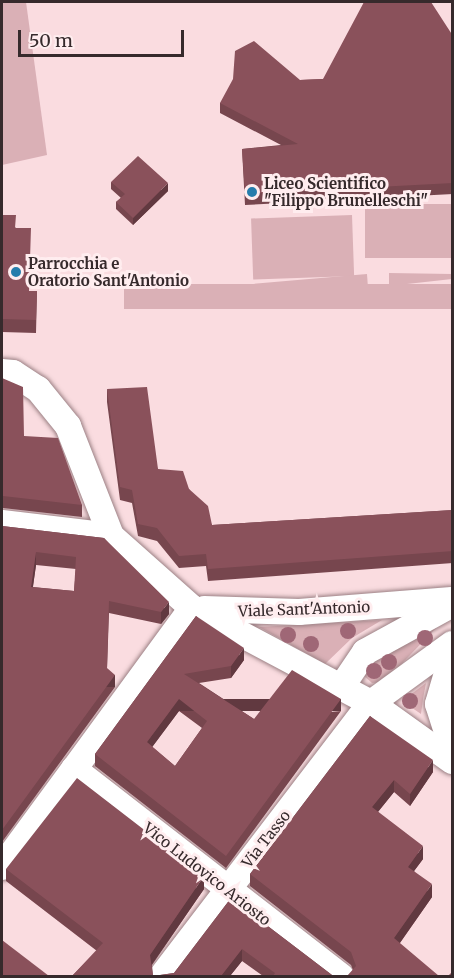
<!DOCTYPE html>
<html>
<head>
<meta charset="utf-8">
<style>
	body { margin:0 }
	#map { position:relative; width:454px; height:978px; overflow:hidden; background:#fadce0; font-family:Merriweather,serif }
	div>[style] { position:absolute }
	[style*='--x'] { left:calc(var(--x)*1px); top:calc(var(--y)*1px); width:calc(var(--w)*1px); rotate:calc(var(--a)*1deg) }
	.green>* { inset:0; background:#dab0b6; transform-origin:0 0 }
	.roads { filter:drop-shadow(0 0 2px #9b8084) drop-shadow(0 0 2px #9b8084) }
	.street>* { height:26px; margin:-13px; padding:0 13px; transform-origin:13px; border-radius:13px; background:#fff }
	.trees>* { width:16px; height:16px; margin:-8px; border-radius:50%; background:#9f6776 }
	.wall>* { inset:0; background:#77464e }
	.shaded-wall>* { inset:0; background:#613940; transform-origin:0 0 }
	.building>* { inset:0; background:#8a515b }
	.dots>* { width:16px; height:16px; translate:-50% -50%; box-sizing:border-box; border:3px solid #ffedef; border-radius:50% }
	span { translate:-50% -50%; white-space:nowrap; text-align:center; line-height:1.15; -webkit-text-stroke:6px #ffedef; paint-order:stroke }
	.poi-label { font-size:15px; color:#362a2c; font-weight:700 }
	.left { translate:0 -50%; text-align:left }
	.street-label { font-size:15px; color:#362a2c }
	.frame { position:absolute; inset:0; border:3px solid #362a2c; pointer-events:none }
	.scale { position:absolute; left:18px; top:30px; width:166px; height:27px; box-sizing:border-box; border:3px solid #362a2c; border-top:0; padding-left:8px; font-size:18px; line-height:21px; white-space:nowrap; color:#362a2c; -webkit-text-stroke:4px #ffedef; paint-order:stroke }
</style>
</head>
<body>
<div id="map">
	<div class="green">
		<div style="clip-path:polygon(2px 2px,26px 2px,47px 155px,2px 165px)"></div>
		<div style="left:452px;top:204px;width:54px;height:87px;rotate:90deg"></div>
		<div style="left:352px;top:215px;width:61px;height:101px;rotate:88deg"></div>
		<div style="clip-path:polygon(389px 273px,452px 274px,452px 279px,389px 286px)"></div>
		<div style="clip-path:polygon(367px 274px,368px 288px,230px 290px,229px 286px)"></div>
		<div style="left:452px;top:284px;width:25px;height:328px;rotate:90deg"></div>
		<div style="clip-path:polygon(382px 620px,352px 638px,325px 664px,259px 627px)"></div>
		<div style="clip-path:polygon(440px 624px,384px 682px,372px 683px,363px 675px,364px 664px)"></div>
		<div style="clip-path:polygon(426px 683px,423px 699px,421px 714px,402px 701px)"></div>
	</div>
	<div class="roads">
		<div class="street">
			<div style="--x:2;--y:372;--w:11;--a:5"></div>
			<div style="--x:13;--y:373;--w:30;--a:33"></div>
			<div style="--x:38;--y:389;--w:48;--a:51"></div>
			<div style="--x:68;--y:426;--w:118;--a:68.6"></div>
			<div style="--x:111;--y:536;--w:108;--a:41.6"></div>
			<div style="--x:192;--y:608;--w:203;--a:28"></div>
			<div style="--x:371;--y:703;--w:100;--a:35.6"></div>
			<div style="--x:2;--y:523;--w:110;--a:6.8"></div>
			<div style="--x:192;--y:608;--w:200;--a:126.2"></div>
			<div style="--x:74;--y:769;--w:338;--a:37.8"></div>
			<div style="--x:204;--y:609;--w:95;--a:1.8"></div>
			<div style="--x:299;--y:612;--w:153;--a:-4.5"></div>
			<div style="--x:452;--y:656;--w:50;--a:106.3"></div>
			<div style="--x:438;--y:704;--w:46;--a:72.3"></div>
			<div style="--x:342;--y:686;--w:41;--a:-55.9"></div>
			<div style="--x:365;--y:652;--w:96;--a:-28.7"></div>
			<div style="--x:2;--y:867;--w:122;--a:-53.7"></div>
			<div style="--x:162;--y:976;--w:344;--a:-52.6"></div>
			<div style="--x:371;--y:703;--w:100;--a:-36.1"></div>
		</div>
	</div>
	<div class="trees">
		<div style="left:348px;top:631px"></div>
		<div style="left:288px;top:635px"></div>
		<div style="left:425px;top:638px"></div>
		<div style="left:311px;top:644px"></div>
		<div style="left:389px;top:662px"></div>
		<div style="left:374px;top:671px"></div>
		<div style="left:410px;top:701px"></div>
	</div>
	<div class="wall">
		<div style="clip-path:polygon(453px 36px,453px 194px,245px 205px,242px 149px,281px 145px,220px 113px,220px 103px,300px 80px,323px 79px)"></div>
		<div style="clip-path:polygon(111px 182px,168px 191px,133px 225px,116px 209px,116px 202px,121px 198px,111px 189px)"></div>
		<div style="clip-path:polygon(2px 215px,16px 228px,29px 291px,37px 291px,36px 333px,2px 332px)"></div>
		<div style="clip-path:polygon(2px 378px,24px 436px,82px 505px,82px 517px,3px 508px,2px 509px)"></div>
		<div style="clip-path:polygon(107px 389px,158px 469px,189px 489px,212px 525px,453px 510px,453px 563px,208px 581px,206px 566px,179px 568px,157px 541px,138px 536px,132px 503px,120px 500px,107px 402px)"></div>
		<div style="clip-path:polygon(evenodd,2px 526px,104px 538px,169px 614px,161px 624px,109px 613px,107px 669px,115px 687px,2px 842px,2px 526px,36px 565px,76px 569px,74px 591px,33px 587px,36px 565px)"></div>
		<div style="clip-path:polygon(evenodd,196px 616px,244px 660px,231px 678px,199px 683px,254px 719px,341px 711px,226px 868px,95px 766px,95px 754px,196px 616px,179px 711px,202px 728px,175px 766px,152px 747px,179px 711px)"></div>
		<div style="clip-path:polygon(370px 716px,433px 772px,410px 806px,394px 792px,378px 812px,423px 859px,414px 871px,432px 897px,400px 943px,353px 970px,351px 965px,250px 886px,250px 874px)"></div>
		<div style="clip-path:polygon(6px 869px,204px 889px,152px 965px,153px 976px,174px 973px,231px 898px,332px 975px,338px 976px,263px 976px,242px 961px,230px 976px,72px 976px,97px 951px,6px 881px)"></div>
	</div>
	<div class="shaded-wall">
		<div style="clip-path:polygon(168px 183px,168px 191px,133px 225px,133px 218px)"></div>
		<div style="clip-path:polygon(3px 496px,3px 508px,2px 509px,2px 497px)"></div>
		<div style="clip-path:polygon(36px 552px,36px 565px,31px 599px,31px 587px)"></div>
		<div style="clip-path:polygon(169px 602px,169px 614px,161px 624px,161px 612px)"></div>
		<div style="clip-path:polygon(244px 648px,244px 660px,231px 678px,231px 666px)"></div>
		<div style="left:115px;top:675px;width:12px;height:192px;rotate:90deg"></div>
		<div style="clip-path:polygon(179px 699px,179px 711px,147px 754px,147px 742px)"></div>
		<div style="left:341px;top:699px;width:12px;height:195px;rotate:90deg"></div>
		<div style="clip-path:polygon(433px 760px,433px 772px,410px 806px,410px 794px)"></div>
		<div style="clip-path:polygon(394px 780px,394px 792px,372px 819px,372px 807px)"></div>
		<div style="clip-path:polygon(423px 846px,423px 859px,408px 879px,408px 867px)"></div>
		<div style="clip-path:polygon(204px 876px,204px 889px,150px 967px,150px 955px)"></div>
		<div style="clip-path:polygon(432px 884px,432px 897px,394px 951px,394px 938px)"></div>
		<div style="clip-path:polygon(242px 949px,242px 961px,230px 976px,221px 976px)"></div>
	</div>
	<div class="building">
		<div style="clip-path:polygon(364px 2px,431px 2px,453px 36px,453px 183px,245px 194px,242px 149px,298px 144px,220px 103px,233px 79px,235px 51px,254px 41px,300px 80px,323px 79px)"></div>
		<div style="clip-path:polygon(138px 156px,168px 183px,133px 218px,116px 202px,125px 194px,111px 182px)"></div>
		<div style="clip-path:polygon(2px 215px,16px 215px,15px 228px,31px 228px,29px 291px,37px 291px,36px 320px,2px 319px)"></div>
		<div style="clip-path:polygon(2px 378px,23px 387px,24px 436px,58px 438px,82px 505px,3px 496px,2px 497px)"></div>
		<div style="clip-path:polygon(147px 387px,158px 469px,183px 471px,189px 489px,208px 506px,212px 525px,453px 510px,453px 551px,208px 569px,206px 554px,179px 556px,157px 528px,138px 524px,132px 490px,120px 487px,107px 389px)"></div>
		<div style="clip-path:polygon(evenodd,2px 526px,104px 538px,169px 602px,161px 612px,109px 601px,107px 668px,115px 675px,2px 830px,2px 526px,36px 552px,76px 557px,74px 591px,31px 587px,36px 552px)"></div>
		<div style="clip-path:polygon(evenodd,196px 616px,244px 648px,231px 666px,184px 674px,254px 719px,292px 670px,341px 699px,226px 856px,95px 754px,196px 616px,179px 699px,207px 721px,175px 766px,147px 742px,179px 699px)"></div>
		<div style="clip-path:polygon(370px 716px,433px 760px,410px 794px,394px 780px,372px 807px,423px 846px,408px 867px,432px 884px,394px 938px,439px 976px,347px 976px,356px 966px,351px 952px,250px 874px)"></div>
		<div style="clip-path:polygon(77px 778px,204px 876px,150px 955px,153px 976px,174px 973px,231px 898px,332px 975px,338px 976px,273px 976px,275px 973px,242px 949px,221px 976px,72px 976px,103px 943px,6px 869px)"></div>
		<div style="clip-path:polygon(2px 940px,49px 976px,2px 976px)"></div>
		<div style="clip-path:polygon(453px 971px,453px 976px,448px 976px)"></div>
	</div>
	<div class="dots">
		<div style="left:252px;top:192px;background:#267dac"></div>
		<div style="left:16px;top:272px;background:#267dac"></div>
	</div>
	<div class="poi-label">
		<span class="left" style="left:264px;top:192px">Liceo Scientifico<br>"Filippo Brunelleschi"</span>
		<span class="left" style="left:28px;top:272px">Parrocchia e<br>Oratorio Sant'Antonio</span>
	</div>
	<div class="street-label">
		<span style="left:304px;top:609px;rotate:-2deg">Viale Sant'Antonio</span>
		<span style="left:266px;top:839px;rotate:-52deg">Via Tasso</span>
		<span style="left:207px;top:874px;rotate:38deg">Vico Ludovico Ariosto</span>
	</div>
	<div class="frame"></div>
	<div class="scale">50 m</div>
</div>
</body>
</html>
